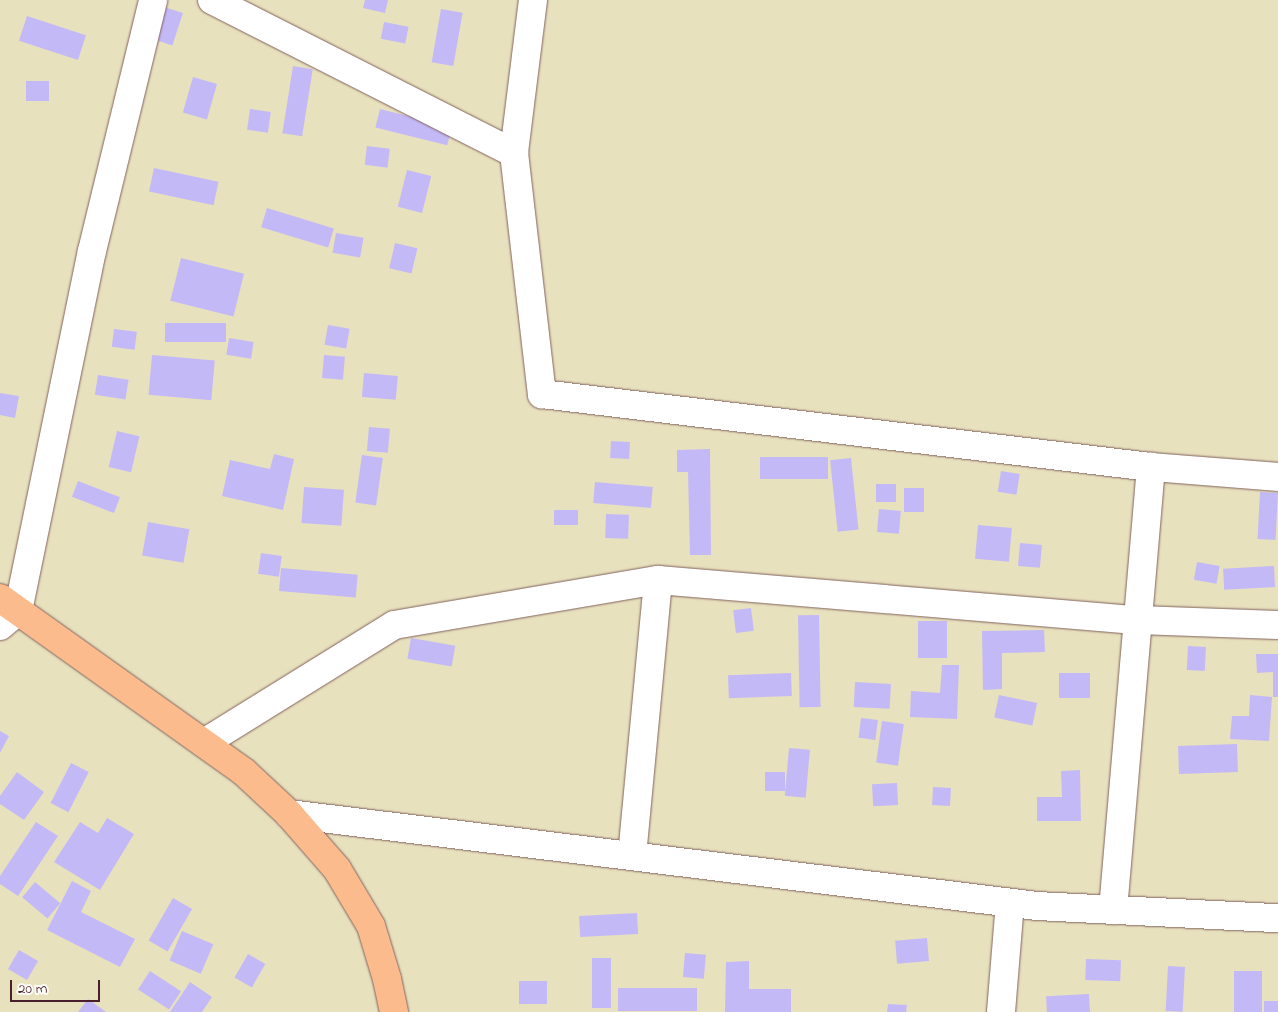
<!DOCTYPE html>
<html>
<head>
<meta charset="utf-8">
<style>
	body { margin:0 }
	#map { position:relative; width:1278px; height:1012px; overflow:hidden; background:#e8e1be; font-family:"Indie Flower",sans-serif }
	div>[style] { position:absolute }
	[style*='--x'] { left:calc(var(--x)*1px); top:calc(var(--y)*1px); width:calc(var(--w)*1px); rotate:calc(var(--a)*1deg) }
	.building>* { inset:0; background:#c4b9f7; transform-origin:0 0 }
	.roads { filter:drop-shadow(0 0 1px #81635e) drop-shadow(0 0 1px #81635e) }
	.minor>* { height:28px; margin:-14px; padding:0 14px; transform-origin:14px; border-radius:14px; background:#fff }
	.trunk>* { height:28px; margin:-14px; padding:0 14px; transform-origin:14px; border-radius:14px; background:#fbbb8c }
	span { translate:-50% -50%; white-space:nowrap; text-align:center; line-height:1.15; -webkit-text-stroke:4px #fdfcf7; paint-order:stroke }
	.scale { position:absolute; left:10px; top:980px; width:90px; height:22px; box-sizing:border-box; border:2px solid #4a1f2b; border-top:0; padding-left:6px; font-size:15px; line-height:18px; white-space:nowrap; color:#4a1f2b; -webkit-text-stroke:4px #fdfcf7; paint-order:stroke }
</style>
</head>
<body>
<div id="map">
	<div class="building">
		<div style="clip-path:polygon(365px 0,388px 0,385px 13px,363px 8px)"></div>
		<div style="left:161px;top:6px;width:23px;height:34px;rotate:18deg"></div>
		<div style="left:441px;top:9px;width:22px;height:54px;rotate:10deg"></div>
		<div style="left:27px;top:16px;width:62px;height:26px;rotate:18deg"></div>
		<div style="left:384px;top:22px;width:25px;height:17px;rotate:11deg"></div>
		<div style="left:293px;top:66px;width:20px;height:68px;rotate:9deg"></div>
		<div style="left:193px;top:77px;width:25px;height:37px;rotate:16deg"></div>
		<div style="left:26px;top:81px;width:23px;height:20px"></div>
		<div style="left:250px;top:109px;width:21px;height:21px;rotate:8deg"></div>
		<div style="left:380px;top:109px;width:74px;height:19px;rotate:14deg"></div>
		<div style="left:367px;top:146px;width:23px;height:19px;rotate:7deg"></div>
		<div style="left:154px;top:168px;width:66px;height:24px;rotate:12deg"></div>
		<div style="left:407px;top:170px;width:25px;height:38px;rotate:14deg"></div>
		<div style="left:267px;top:208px;width:70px;height:20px;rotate:17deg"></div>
		<div style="left:336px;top:233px;width:28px;height:20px;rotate:10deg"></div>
		<div style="left:395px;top:243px;width:23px;height:26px;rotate:13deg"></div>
		<div style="left:181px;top:258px;width:65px;height:44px;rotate:14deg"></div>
		<div style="left:226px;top:323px;width:19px;height:61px;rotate:90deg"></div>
		<div style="left:328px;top:325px;width:22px;height:20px;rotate:10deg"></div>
		<div style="left:114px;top:329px;width:23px;height:18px;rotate:7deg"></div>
		<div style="left:229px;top:338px;width:25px;height:17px;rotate:9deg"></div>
		<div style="left:152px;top:355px;width:63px;height:40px;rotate:5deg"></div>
		<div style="left:324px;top:355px;width:21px;height:23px;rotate:5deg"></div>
		<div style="left:364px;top:373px;width:34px;height:24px;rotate:5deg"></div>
		<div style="left:98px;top:375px;width:31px;height:20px;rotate:9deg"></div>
		<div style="clip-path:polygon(0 393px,19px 396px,15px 418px,0 415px)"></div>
		<div style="left:369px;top:427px;width:21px;height:24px;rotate:5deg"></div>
		<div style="left:117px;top:431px;width:23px;height:37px;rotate:13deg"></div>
		<div style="left:611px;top:441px;width:19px;height:17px;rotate:3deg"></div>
		<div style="clip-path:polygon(710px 449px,711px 555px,690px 555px,688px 472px,677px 472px,677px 450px)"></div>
		<div style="clip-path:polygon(274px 454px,294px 459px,283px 510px,222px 496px,230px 460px,270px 469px)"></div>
		<div style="left:362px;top:455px;width:21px;height:48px;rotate:8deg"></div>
		<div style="left:760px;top:457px;width:68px;height:22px"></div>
		<div style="left:851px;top:458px;width:72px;height:21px;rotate:84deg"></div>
		<div style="left:1001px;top:471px;width:19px;height:21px;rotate:9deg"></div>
		<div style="left:78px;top:481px;width:45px;height:17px;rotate:21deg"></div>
		<div style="left:595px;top:482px;width:58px;height:21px;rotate:5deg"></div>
		<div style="left:876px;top:484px;width:20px;height:18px"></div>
		<div style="left:304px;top:487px;width:40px;height:36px;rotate:4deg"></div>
		<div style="left:904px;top:488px;width:20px;height:24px"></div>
		<div style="left:1260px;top:492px;width:18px;height:47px;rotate:3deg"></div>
		<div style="left:879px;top:509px;width:22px;height:23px;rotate:5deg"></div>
		<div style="left:554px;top:510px;width:24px;height:15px"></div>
		<div style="left:606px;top:514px;width:23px;height:24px;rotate:2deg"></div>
		<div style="left:148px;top:522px;width:42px;height:34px;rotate:10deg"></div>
		<div style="left:978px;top:525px;width:34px;height:34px;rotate:5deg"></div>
		<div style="left:1020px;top:543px;width:22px;height:23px;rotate:5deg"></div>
		<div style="left:261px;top:553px;width:21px;height:21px;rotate:8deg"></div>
		<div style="left:1197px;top:562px;width:23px;height:18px;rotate:10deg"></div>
		<div style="left:1274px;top:566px;width:21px;height:51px;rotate:87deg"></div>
		<div style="left:281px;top:568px;width:77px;height:23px;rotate:5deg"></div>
		<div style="left:751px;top:608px;width:23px;height:18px;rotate:83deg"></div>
		<div style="left:819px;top:615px;width:92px;height:21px;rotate:89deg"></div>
		<div style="left:918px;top:621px;width:29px;height:37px"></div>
		<div style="clip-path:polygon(1044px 630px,1045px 652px,1002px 653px,1002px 689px,983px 690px,982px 631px)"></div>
		<div style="left:411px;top:638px;width:45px;height:21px;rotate:10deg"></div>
		<div style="left:1188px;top:646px;width:18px;height:24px;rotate:3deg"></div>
		<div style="clip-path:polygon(1256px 654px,1278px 654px,1278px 697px,1273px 697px,1273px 672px,1257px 673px)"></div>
		<div style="clip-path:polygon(942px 665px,959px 665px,957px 719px,910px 717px,911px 691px,940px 693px)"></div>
		<div style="left:791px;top:673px;width:23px;height:63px;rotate:88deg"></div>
		<div style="left:1090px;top:673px;width:25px;height:31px;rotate:90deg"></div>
		<div style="left:855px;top:682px;width:36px;height:25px;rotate:3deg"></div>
		<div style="left:999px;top:695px;width:39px;height:23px;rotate:12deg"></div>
		<div style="clip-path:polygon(1250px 695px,1272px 697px,1269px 741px,1230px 739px,1232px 716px,1249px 716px)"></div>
		<div style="left:861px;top:718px;width:17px;height:20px;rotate:7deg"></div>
		<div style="left:882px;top:721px;width:22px;height:42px;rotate:8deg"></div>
		<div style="clip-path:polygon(0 731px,9px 736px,0 753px)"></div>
		<div style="left:1237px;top:744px;width:28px;height:59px;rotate:88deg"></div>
		<div style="left:789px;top:748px;width:21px;height:48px;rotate:5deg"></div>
		<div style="left:71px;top:763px;width:20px;height:45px;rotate:27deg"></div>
		<div style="clip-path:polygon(1080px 770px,1081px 821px,1037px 821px,1037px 797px,1062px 797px,1061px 771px)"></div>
		<div style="clip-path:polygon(17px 772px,44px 792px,24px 820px,0 804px,0 796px)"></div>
		<div style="left:765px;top:772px;width:20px;height:19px"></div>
		<div style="left:897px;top:783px;width:22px;height:25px;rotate:87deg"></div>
		<div style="left:933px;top:787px;width:18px;height:18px;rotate:3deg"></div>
		<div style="clip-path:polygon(107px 818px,134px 834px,100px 890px,54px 862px,80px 822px,98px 833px)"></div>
		<div style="clip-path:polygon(36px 822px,58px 836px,18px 896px,0 884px,0 876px)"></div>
		<div style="clip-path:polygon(72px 881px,91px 891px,81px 912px,135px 939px,120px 967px,47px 930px)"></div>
		<div style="left:35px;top:882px;width:33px;height:20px;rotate:40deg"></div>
		<div style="left:173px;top:898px;width:22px;height:49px;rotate:30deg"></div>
		<div style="left:637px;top:913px;width:21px;height:58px;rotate:87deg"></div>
		<div style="left:182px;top:931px;width:34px;height:32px;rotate:23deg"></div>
		<div style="left:927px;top:938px;width:23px;height:32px;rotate:85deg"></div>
		<div style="left:19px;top:950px;width:22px;height:22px;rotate:30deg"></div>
		<div style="left:685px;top:953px;width:21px;height:24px;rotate:5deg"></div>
		<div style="left:248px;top:954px;width:20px;height:27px;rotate:30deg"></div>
		<div style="left:592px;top:958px;width:19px;height:50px"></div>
		<div style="left:1086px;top:959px;width:35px;height:21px;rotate:2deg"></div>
		<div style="clip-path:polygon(749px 961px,749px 989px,791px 989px,791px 1012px,725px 1012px,726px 962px)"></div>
		<div style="left:1168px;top:966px;width:17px;height:45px;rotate:3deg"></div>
		<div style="left:150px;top:971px;width:37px;height:22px;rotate:33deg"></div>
		<div style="left:1234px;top:971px;width:28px;height:41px"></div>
		<div style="left:519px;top:981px;width:28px;height:23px"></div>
		<div style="clip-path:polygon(190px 982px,212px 997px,202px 1012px,170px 1012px)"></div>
		<div style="left:697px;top:988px;width:23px;height:79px;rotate:90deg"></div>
		<div style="left:1089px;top:994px;width:18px;height:43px;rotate:87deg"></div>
		<div style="clip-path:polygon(88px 999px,106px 1012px,78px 1012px)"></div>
		<div style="left:1264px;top:1001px;width:14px;height:11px"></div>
		<div style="clip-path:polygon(888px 1004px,907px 1005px,906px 1012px,887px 1012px)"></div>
	</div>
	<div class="roads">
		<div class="minor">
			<div style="--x:212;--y:0;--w:339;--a:26.9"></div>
			<div style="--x:533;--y:0;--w:154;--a:97.1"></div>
			<div style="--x:514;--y:153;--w:243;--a:83.4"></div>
			<div style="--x:542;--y:394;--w:613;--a:6.84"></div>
			<div style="--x:1151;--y:467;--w:127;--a:4.5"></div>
			<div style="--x:0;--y:626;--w:23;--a:-40"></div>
			<div style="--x:18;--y:611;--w:368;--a:-78.4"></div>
			<div style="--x:92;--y:251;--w:258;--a:-76.3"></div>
			<div style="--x:204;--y:743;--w:224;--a:-31.8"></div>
			<div style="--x:394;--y:625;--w:268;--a:-9.7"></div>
			<div style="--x:658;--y:580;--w:482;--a:4.8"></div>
			<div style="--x:1138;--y:620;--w:140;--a:2"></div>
			<div style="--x:289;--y:814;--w:754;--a:7.01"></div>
			<div style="--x:1037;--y:906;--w:241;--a:2.9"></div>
			<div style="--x:632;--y:856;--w:277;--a:-84.6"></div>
			<div style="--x:1113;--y:910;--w:445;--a:-85.1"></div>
			<div style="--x:1001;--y:1012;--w:109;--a:-85.3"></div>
		</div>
		<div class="trunk">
			<div style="--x:0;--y:598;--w:300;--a:35.5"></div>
			<div style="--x:244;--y:772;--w:62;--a:43"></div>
			<div style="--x:289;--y:814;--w:73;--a:48.9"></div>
			<div style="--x:337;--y:869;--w:66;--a:59.2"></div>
			<div style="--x:371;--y:926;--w:55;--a:73.2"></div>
			<div style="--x:387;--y:979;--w:34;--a:78"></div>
		</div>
	</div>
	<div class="scale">20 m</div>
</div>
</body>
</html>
